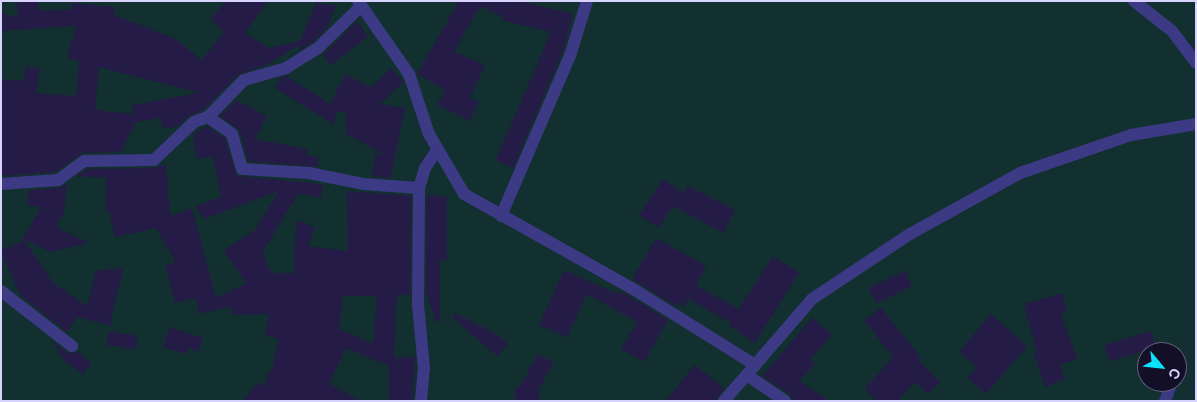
<!DOCTYPE html>
<html>
<head>
<meta charset="utf-8">
<style>
	body { margin:0 }
	#map { position:relative; width:1197px; height:402px; overflow:hidden; background:#130f26; font-family:Inter,sans-serif }
	div>[style] { position:absolute }
	[style*='--x'] { left:calc(var(--x)*1px); top:calc(var(--y)*1px); width:calc(var(--w)*1px); rotate:calc(var(--a)*1deg) }
	.green>* { inset:0; background:#12302f }
	.building>* { inset:0; background:#241b47; transform-origin:0 0 }
	.minor>* { height:12px; margin:-6px; padding:0 6px; transform-origin:6px; border-radius:6px; background:#3d3a85 }
	span { translate:-50% -50%; white-space:nowrap; text-align:center; line-height:1.15; -webkit-text-stroke:4px #130f26; paint-order:stroke }
	.frame { position:absolute; inset:0; border:2px solid #d9d4ff; pointer-events:none }
	.north { position:absolute; left:1137px; top:342px; width:50px; height:50px; box-sizing:border-box; background:#130f26; border:1px solid #625e7d; border-radius:50%; rotate:118deg; font-size:14px; font-weight:700; line-height:20px; text-align:center; color:#d9d4ff }
	.north::after { content:''; display:block; margin:auto; width:18px; height:22px; background:#00e5ff; clip-path:polygon(50% 0,100% 100%,50% 72%,0 100%) }
</style>
</head>
<body>
<div id="map">
	<div class="green">
		<div style="clip-path:polygon(evenodd,1px 1px,1196px 1px,1196px 401px,1px 401px,1px 1px,1147px 352px,1177px 352px,1177px 382px,1147px 382px,1147px 352px)"></div>
	</div>
	<div class="building">
		<div style="clip-path:polygon(evenodd,17px 1px,38px 1px,39px 11px,72px 9px,72px 3px,115px 7px,114px 15px,174px 38px,202px 60px,224px 32px,210px 19px,227px 1px,268px 1px,245px 33px,269px 48px,300px 41px,316px 3px,336px 6px,327px 28px,312px 43px,298px 51px,303px 43px,266px 65px,239px 74px,203px 110px,189px 116px,177px 127px,162px 128px,161px 118px,136px 122px,121px 152px,83px 153px,55px 172px,1px 176px,1px 79px,23px 81px,26px 66px,40px 69px,36px 93px,76px 96px,79px 61px,67px 58px,76px 26px,1px 31px,1px 12px,18px 18px,17px 1px,99px 67px,200px 93px,132px 105px,133px 114px,95px 110px,99px 67px)"></div>
		<div style="clip-path:polygon(459px 1px,519px 1px,573px 14px,562px 53px,513px 168px,496px 160px,551px 32px,502px 20px,503px 17px,480px 6px,454px 52px,485px 65px,470px 98px,479px 102px,470px 121px,437px 105px,445px 90px,417px 74px)"></div>
		<div style="clip-path:polygon(357px 21px,368px 36px,331px 65px,323px 55px)"></div>
		<div style="clip-path:polygon(391px 68px,403px 82px,380px 104px,405px 108px,390px 178px,371px 176px,376px 153px,386px 155px,346px 134px,346px 112px,336px 112px,334px 125px,275px 88px,281px 78px,286px 76px,330px 104px,345px 74px,371px 87px)"></div>
		<div style="clip-path:polygon(236px 100px,267px 116px,255px 139px,307px 149px,306px 155px,319px 157px,318px 167px,248px 161px,240px 131px,220px 116px)"></div>
		<div style="clip-path:polygon(evenodd,207px 126px,225px 139px,237px 176px,323px 184px,321px 197px,298px 194px,262px 253px,271px 273px,294px 273px,296px 220px,315px 227px,308px 246px,348px 251px,347px 191px,411px 196px,410px 295px,397px 295px,394px 357px,415px 357px,413px 401px,389px 401px,389px 366px,346px 348px,329px 384px,361px 401px,243px 401px,257px 383px,262px 387px,273px 366px,278px 338px,265px 336px,269px 314px,232px 315px,232px 306px,199px 314px,195px 298px,175px 303px,165px 264px,176px 263px,156px 228px,115px 237px,109px 211px,105px 211px,107px 178px,77px 176px,87px 169px,154px 168px,166px 164px,170px 216px,192px 208px,216px 298px,246px 284px,224px 250px,255px 230px,279px 191px,204px 219px,195px 206px,221px 197px,213px 156px,197px 159px,193px 134px,207px 126px,343px 296px,376px 296px,374px 344px,339px 329px,343px 296px)"></div>
		<div style="clip-path:polygon(663px 179px,684px 193px,688px 186px,735px 210px,723px 233px,673px 206px,659px 228px,639px 215px)"></div>
		<div style="clip-path:polygon(67px 184px,64px 212px,56px 227px,89px 243px,50px 252px,23px 239px,41px 207px,27px 206px,29px 190px,59px 188px)"></div>
		<div style="clip-path:polygon(427px 195px,447px 196px,447px 260px,440px 260px,440px 321px,436px 322px,426px 293px)"></div>
		<div style="clip-path:polygon(656px 238px,706px 266px,696px 286px,739px 309px,773px 256px,799px 273px,755px 343px,729px 326px,731px 323px,688px 299px,684px 307px,678px 303px,676px 306px,632px 279px)"></div>
		<div style="clip-path:polygon(24px 240px,53px 283px,87px 306px,96px 271px,123px 268px,110px 322px,113px 326px,77px 317px,67px 332px,20px 295px,1px 251px)"></div>
		<div style="clip-path:polygon(564px 270px,613px 292px,624px 293px,668px 320px,644px 362px,621px 349px,637px 322px,587px 294px,567px 337px,539px 325px)"></div>
		<div style="left:905px;top:271px;width:17px;height:40px;rotate:65deg"></div>
		<div style="clip-path:polygon(1062px 293px,1067px 312px,1061px 314px,1077px 359px,1060px 365px,1065px 379px,1045px 387px,1033px 351px,1037px 354px,1024px 304px)"></div>
		<div style="clip-path:polygon(881px 308px,921px 358px,918px 360px,940px 382px,928px 394px,915px 382px,898px 401px,877px 401px,865px 389px,893px 357px,864px 320px)"></div>
		<div style="clip-path:polygon(455px 313px,495px 333px,508px 344px,497px 356px,452px 317px)"></div>
		<div style="clip-path:polygon(991px 314px,1027px 346px,986px 394px,967px 378px,977px 367px,959px 352px)"></div>
		<div style="clip-path:polygon(812px 318px,832px 334px,810px 360px,815px 364px,799px 381px,830px 401px,793px 401px,790px 394px,762px 376px)"></div>
		<div style="clip-path:polygon(169px 327px,203px 338px,199px 352px,188px 348px,186px 354px,163px 347px)"></div>
		<div style="left:109px;top:331px;width:29px;height:14px;rotate:10deg"></div>
		<div style="left:1151px;top:331px;width:17px;height:49px;rotate:73deg"></div>
		<div style="clip-path:polygon(50px 339px,67px 353px,77px 352px,91px 362px,83px 374px,65px 361px)"></div>
		<div style="clip-path:polygon(537px 354px,553px 362px,539px 390px,539px 401px,516px 401px,515px 387px,520px 387px)"></div>
		<div style="clip-path:polygon(694px 365px,724px 388px,716px 400px,666px 401px)"></div>
	</div>
	<div class="minor">
		<div style="--x:358;--y:1;--w:89;--a:55.1"></div>
		<div style="--x:409;--y:74;--w:63;--a:71.6"></div>
		<div style="--x:429;--y:134;--w:69;--a:59.7"></div>
		<div style="--x:464;--y:194;--w:196;--a:29.3"></div>
		<div style="--x:635;--y:290;--w:142;--a:32"></div>
		<div style="--x:1134;--y:1;--w:48;--a:38.3"></div>
		<div style="--x:1172;--y:31;--w:40;--a:53"></div>
		<div style="--x:208;--y:117;--w:52;--a:-45.8"></div>
		<div style="--x:244;--y:80;--w:44;--a:-15.9"></div>
		<div style="--x:286;--y:68;--w:36;--a:-32"></div>
		<div style="--x:317;--y:49;--w:62;--a:-44.3"></div>
		<div style="--x:1;--y:184;--w:57;--a:-4"></div>
		<div style="--x:58;--y:180;--w:32;--a:-36"></div>
		<div style="--x:84;--y:161;--w:70;--a:-0.8"></div>
		<div style="--x:154;--y:160;--w:55;--a:-43.5"></div>
		<div style="--x:194;--y:122;--w:15;--a:-20"></div>
		<div style="--x:208;--y:117;--w:29;--a:35"></div>
		<div style="--x:232;--y:134;--w:36;--a:74"></div>
		<div style="--x:242;--y:169;--w:67;--a:3.4"></div>
		<div style="--x:309;--y:173;--w:55;--a:11.5"></div>
		<div style="--x:363;--y:184;--w:56;--a:4.1"></div>
		<div style="--x:501;--y:216;--w:174;--a:-66.7"></div>
		<div style="--x:570;--y:56;--w:58;--a:-72.8"></div>
		<div style="--x:1;--y:291;--w:90;--a:37.8"></div>
		<div style="--x:747;--y:375;--w:46;--a:34.4"></div>
		<div style="--x:421;--y:401;--w:32;--a:-85"></div>
		<div style="--x:424;--y:369;--w:65;--a:-95.3"></div>
		<div style="--x:418;--y:304;--w:116;--a:-89.5"></div>
		<div style="--x:419;--y:188;--w:21;--a:-73"></div>
		<div style="--x:425;--y:168;--w:23;--a:-56"></div>
		<div style="--x:724;--y:401;--w:135;--a:-49.2"></div>
		<div style="--x:812;--y:299;--w:118;--a:-33.6"></div>
		<div style="--x:910;--y:234;--w:126;--a:-29"></div>
		<div style="--x:1020;--y:173;--w:117;--a:-18.9"></div>
		<div style="--x:1131;--y:135;--w:66;--a:-9.6"></div>
		<div style="--x:1165;--y:401;--w:20;--a:-70"></div>
	</div>
	<div class="frame"></div>
	<div class="north">С</div>
</div>
</body>
</html>
